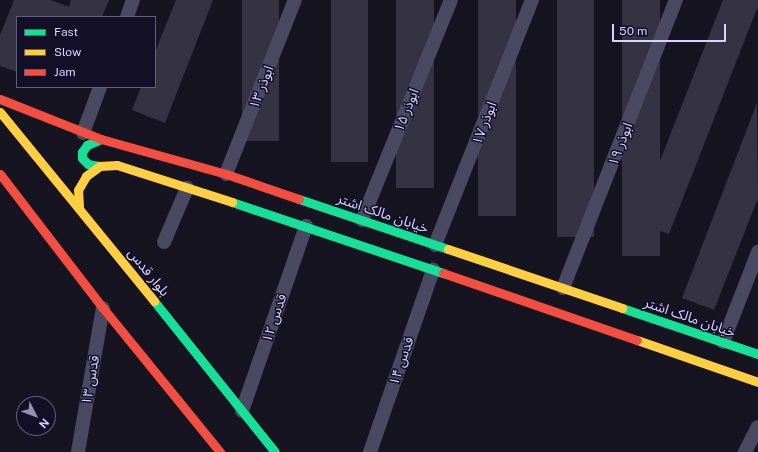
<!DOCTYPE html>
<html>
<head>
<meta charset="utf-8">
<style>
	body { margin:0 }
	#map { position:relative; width:758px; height:452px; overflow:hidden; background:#161421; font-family:"Public Sans","Noto Sans Arabic",sans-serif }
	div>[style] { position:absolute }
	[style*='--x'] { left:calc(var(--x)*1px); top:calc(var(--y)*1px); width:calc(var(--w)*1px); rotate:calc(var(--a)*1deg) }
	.building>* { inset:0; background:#343243; transform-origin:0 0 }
	.street>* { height:14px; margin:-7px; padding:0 7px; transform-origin:7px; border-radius:7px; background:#4a4962 }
	.fast>* { height:9px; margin:-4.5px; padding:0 4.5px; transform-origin:4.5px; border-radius:4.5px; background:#16e098 }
	.slow>* { height:9px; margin:-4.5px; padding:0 4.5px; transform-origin:4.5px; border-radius:4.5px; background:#ffcf43 }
	.jam>* { height:9px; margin:-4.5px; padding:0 4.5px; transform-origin:4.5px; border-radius:4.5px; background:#f24e42 }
	span { translate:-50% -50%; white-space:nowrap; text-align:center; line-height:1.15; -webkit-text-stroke:3px #130f26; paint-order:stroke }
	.street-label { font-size:14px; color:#d9d4ff }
	.legend { position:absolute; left:16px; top:16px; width:140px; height:72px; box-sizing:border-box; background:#130f26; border:1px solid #625e7d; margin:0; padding:5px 7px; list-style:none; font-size:12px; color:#d9d4ff }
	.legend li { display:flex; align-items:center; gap:8px; height:20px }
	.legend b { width:20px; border:1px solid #625e7d }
	.north { position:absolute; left:16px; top:396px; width:40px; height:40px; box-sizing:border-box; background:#130f26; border:1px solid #625e7d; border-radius:50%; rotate:132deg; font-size:11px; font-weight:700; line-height:16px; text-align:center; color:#d9d4ff }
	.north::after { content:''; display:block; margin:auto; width:14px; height:18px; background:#9591b1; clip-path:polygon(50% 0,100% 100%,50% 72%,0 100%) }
	.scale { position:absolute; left:612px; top:24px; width:114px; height:18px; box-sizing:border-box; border:2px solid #d9d4ff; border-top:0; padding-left:5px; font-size:12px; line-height:14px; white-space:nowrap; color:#d9d4ff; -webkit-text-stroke:3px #130f26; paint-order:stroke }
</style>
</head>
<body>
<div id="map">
	<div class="building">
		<div style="clip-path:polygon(14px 0,51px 0,69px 7px,71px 0,109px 0,102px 17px,17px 17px,17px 72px,0 66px,0 35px)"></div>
		<div style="clip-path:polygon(176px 0,213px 0,165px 123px,132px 110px,141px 87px,155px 87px,155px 52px)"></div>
		<div style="left:242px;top:0;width:37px;height:141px"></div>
		<div style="left:331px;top:0;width:37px;height:162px"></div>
		<div style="left:396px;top:0;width:38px;height:188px"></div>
		<div style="left:478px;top:0;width:38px;height:216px"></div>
		<div style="left:557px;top:0;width:37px;height:237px"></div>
		<div style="left:622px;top:0;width:38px;height:256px"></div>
		<div style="clip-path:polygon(723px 0,758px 0,758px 6px,669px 234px,636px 222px)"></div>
		<div style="clip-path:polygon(757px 103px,758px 198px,714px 310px,682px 298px)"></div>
	</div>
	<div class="street">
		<div style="--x:127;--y:17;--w:18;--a:-71"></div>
		<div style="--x:83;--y:133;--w:49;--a:-69.7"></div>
		<div style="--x:226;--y:174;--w:187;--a:-68.4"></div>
		<div style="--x:362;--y:220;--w:237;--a:-68"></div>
		<div style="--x:164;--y:242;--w:59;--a:-66.9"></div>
		<div style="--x:435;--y:245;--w:264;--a:-68.4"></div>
		<div style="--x:563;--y:288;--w:309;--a:-68.6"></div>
		<div style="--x:723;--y:342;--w:97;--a:-68.7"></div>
		<div style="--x:242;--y:411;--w:196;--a:-70.9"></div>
		<div style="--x:78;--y:452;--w:146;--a:-80.2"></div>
		<div style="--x:370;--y:452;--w:193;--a:-70.9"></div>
		<div style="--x:745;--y:452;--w:28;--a:-63"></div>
	</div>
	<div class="fast">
		<div style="--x:100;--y:166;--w:12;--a:-171"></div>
		<div style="--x:88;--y:164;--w:8;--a:-135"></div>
		<div style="--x:82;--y:158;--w:6;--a:-90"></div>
		<div style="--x:82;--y:152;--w:9;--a:-54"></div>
		<div style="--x:87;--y:145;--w:15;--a:-23"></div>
		<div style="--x:299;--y:199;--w:157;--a:18.6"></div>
		<div style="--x:232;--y:202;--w:223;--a:18.6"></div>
		<div style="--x:154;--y:301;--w:193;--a:51.3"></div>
		<div style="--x:622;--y:308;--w:144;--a:18.7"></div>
	</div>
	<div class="slow">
		<div style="--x:0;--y:112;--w:244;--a:50.8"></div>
		<div style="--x:79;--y:207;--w:17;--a:-93"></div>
		<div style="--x:78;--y:190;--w:16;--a:-60"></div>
		<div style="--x:86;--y:176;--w:17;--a:-36"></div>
		<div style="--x:100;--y:166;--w:17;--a:-3"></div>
		<div style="--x:117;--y:165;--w:121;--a:17.8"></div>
		<div style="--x:448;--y:249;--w:184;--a:18.7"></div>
		<div style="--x:637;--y:340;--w:128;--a:19.1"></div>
	</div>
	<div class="jam">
		<div style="--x:0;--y:99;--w:109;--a:21.6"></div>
		<div style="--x:101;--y:139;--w:130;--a:15.6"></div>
		<div style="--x:226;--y:174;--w:77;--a:18.9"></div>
		<div style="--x:0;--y:174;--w:169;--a:52.5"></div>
		<div style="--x:103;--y:308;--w:186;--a:50.9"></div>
		<div style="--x:443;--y:273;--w:205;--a:19.1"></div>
	</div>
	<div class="street-label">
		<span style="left:261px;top:87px;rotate:-69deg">ابوذر ۱۳</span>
		<span style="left:406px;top:110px;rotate:-68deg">ابوذر ۱۵</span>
		<span style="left:484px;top:123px;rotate:-69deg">ابوذر ۱۷</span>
		<span style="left:620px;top:144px;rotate:-69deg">ابوذر ۱۹</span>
		<span style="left:383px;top:213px;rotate:19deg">خیابان مالک اشتر</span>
		<span style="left:149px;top:272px;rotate:51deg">بلوار قدس</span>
		<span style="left:690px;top:317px;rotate:19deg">خیابان مالک اشتر</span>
		<span style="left:274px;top:318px;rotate:-71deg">قدس ۱۲</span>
		<span style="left:401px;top:361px;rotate:-71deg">قدس ۱۴</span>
		<span style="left:90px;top:380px;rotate:-80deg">قدس ۱۳</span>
	</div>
	<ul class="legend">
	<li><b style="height:5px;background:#16e098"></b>Fast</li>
	<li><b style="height:5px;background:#ffcf43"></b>Slow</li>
	<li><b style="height:5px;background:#f24e42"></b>Jam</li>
	</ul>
	<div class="north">N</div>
	<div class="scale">50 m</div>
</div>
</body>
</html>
